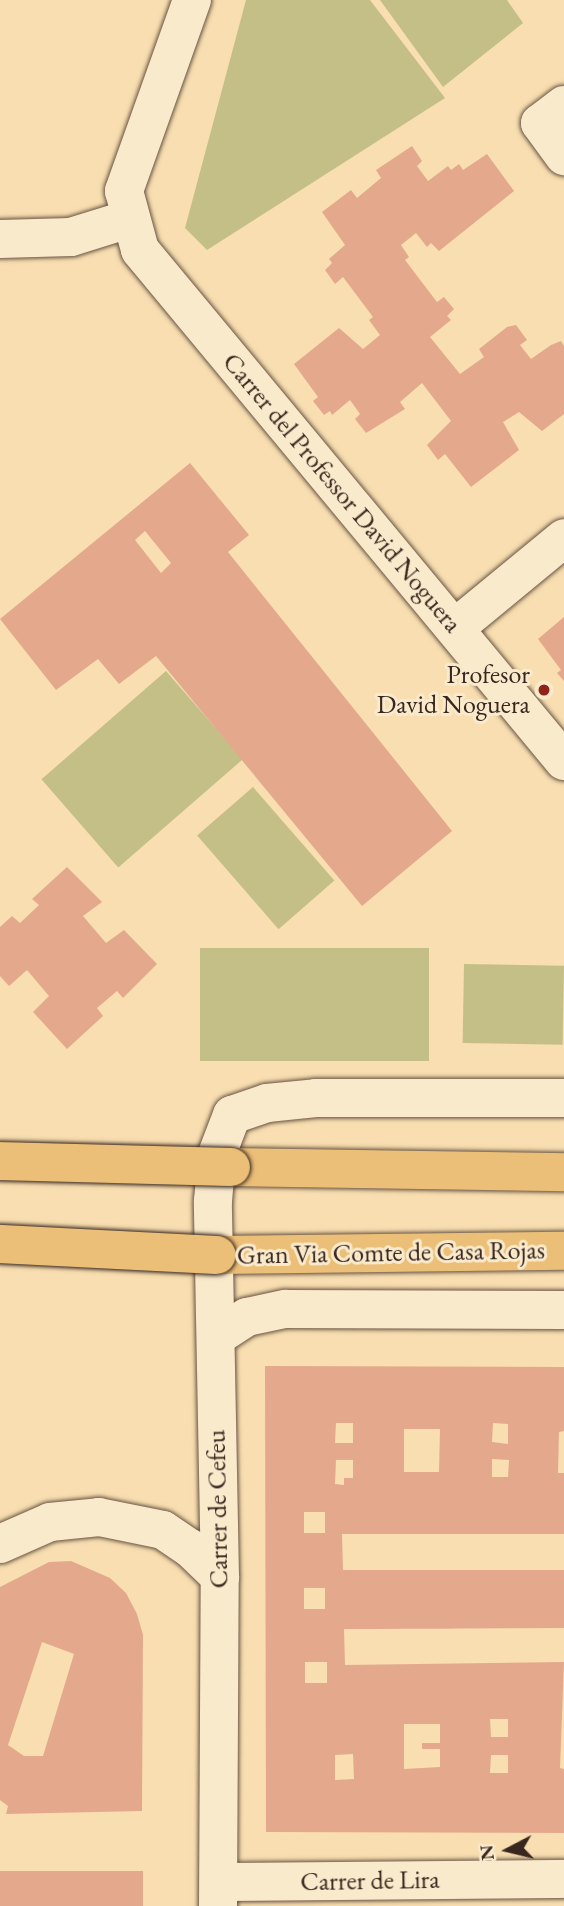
<!DOCTYPE html>
<html>
<head>
<meta charset="utf-8">
<style>
	body { margin:0 }
	#map { position:relative; width:564px; height:1906px; overflow:hidden; background:#f8deb0; font-family:"EB Garamond",serif }
	div>[style] { position:absolute }
	[style*='--x'] { left:calc(var(--x)*1px); top:calc(var(--y)*1px); width:calc(var(--w)*1px); rotate:calc(var(--a)*1deg) }
	.green>* { inset:0; background:#c4bf87; transform-origin:0 0 }
	.building>* { inset:0; background:#e4a98c; transform-origin:0 0 }
	.roads { filter:drop-shadow(0 0 2px #685443) drop-shadow(0 0 2px #685443) }
	.minor>* { height:38px; margin:-19px; padding:0 19px; transform-origin:19px; border-radius:19px; background:#faeacc }
	.major>* { height:38px; margin:-19px; padding:0 19px; transform-origin:19px; border-radius:19px; background:#ecbf78 }
	.bridges { filter:drop-shadow(0 0 2px #38261f) drop-shadow(0 0 2px #38261f) }
	.major-bridge>* { height:38px; margin:-19px; padding:0 19px; transform-origin:19px; border-radius:19px; background:#ecbf78 }
	.dots>* { width:19px; height:19px; translate:-50% -50%; box-sizing:border-box; border:4px solid #faeacc; border-radius:50% }
	span { translate:-50% -50%; white-space:nowrap; text-align:center; line-height:1.15; -webkit-text-stroke:6px #faeacc; paint-order:stroke }
	.street-label { font-size:26px; color:#38261f }
	.poi-label { font-size:26px; color:#38261f }
	.right { translate:-100% -50%; text-align:right }
	.north { position:absolute; left:473px; top:1815px; width:70px; height:70px; -webkit-text-stroke:5px #faeacc; paint-order:stroke; rotate:263deg; font-size:19px; font-weight:700; line-height:28px; text-align:center; color:#38261f }
	.north::after { content:''; display:block; margin:auto; width:24px; height:32px; background:#38261f; clip-path:polygon(50% 0,100% 100%,50% 72%,0 100%) }
</style>
</head>
<body>
<div id="map">
	<div class="green">
		<div style="clip-path:polygon(246px 0,370px 0,445px 98px,207px 250px,185px 228px)"></div>
		<div style="clip-path:polygon(380px 0,507px 0,523px 23px,443px 87px)"></div>
		<div style="left:166px;top:671px;width:117px;height:165px;rotate:49deg"></div>
		<div style="left:253px;top:787px;width:124px;height:74px;rotate:49deg"></div>
		<div style="left:200px;top:948px;width:229px;height:113px"></div>
		<div style="left:464px;top:964px;width:100px;height:79px;rotate:1deg"></div>
	</div>
	<div class="building">
		<div style="clip-path:polygon(412px 146px,422px 161px,417px 166px,428px 181px,448px 166px,451px 170px,459px 164px,463px 170px,487px 154px,514px 191px,439px 251px,431px 243px,427px 247px,416px 233px,401px 245px,409px 257px,405px 260px,437px 302px,444px 297px,454px 309px,447px 316px,451px 320px,430px 337px,460px 374px,484px 357px,479px 349px,507px 327px,516px 325px,527px 340px,520px 345px,531px 359px,551px 345px,561px 341px,564px 346px,564px 414px,542px 431px,519px 412px,503px 422px,519px 450px,471px 487px,445px 454px,438px 460px,427px 445px,451px 421px,422px 383px,400px 402px,405px 409px,366px 433px,355px 419px,360px 414px,350px 400px,332px 415px,330px 411px,324px 415px,313px 401px,318px 397px,294px 364px,339px 328px,363px 349px,380px 335px,369px 320px,373px 317px,343px 277px,335px 284px,325px 270px,332px 263px,329px 259px,345px 245px,322px 212px,351px 190px,357px 198px,381px 178px,376px 170px)"></div>
		<div style="clip-path:polygon(evenodd,190px 463px,249px 535px,228px 552px,452px 831px,362px 906px,156px 656px,119px 684px,98px 659px,56px 690px,0 619px,190px 463px,145px 531px,171px 563px,161px 573px,135px 540px,145px 531px)"></div>
		<div style="clip-path:polygon(564px 617px,564px 681px,557px 673px,561px 670px,538px 639px)"></div>
		<div style="clip-path:polygon(67px 867px,102px 902px,83px 916px,106px 943px,124px 930px,157px 964px,123px 998px,117px 991px,97px 1008px,103px 1016px,67px 1049px,33px 1012px,49px 996px,27px 970px,9px 986px,0 976px,0 927px,12px 916px,20px 923px,39px 905px,32px 899px)"></div>
		<div style="clip-path:polygon(evenodd,265px 1366px,564px 1367px,564px 1431px,559px 1432px,558px 1473px,564px 1473px,564px 1534px,342px 1534px,343px 1570px,564px 1570px,564px 1628px,344px 1629px,345px 1665px,564px 1662px,560px 1768px,564px 1769px,564px 1833px,266px 1832px,265px 1366px,336px 1423px,353px 1423px,353px 1443px,335px 1443px,336px 1423px,265px 1366px,493px 1423px,508px 1424px,508px 1444px,492px 1442px,493px 1423px,265px 1366px,404px 1429px,440px 1429px,439px 1472px,404px 1472px,404px 1429px,265px 1366px,492px 1459px,509px 1460px,508px 1477px,492px 1477px,492px 1459px,265px 1366px,336px 1460px,353px 1460px,353px 1478px,344px 1478px,344px 1485px,335px 1484px,336px 1460px,265px 1366px,304px 1512px,325px 1512px,325px 1533px,304px 1533px,304px 1512px,265px 1366px,304px 1588px,325px 1588px,325px 1609px,304px 1609px,304px 1588px,265px 1366px,305px 1662px,327px 1662px,327px 1683px,305px 1683px,305px 1662px,265px 1366px,490px 1719px,508px 1719px,508px 1737px,491px 1737px,490px 1719px,265px 1366px,404px 1724px,440px 1724px,440px 1743px,422px 1743px,422px 1749px,440px 1749px,440px 1767px,404px 1769px,404px 1724px,265px 1366px,353px 1754px,354px 1779px,335px 1780px,335px 1755px,353px 1754px,265px 1366px,491px 1755px,508px 1755px,508px 1773px,490px 1773px,491px 1755px)"></div>
		<div style="clip-path:polygon(evenodd,71px 1561px,110px 1578px,126px 1593px,137px 1614px,143px 1635px,142px 1811px,6px 1814px,8px 1806px,0 1800px,0 1587px,49px 1562px,71px 1561px,42px 1642px,74px 1654px,43px 1756px,24px 1756px,8px 1745px,42px 1642px)"></div>
		<div style="left:143px;top:1871px;width:35px;height:143px;rotate:90deg"></div>
	</div>
	<div class="roads">
		<div class="minor">
			<div style="--x:192;--y:0;--w:203;--a:109.6"></div>
			<div style="--x:124;--y:191;--w:61;--a:74.8"></div>
			<div style="--x:140;--y:250;--w:664;--a:50.32"></div>
			<div style="--x:564;--y:105;--w:30;--a:143"></div>
			<div style="--x:540;--y:123;--w:41;--a:54"></div>
			<div style="--x:0;--y:239;--w:71;--a:-1.6"></div>
			<div style="--x:71;--y:237;--w:61;--a:-17.2"></div>
			<div style="--x:455;--y:628;--w:141;--a:-39.5"></div>
			<div style="--x:216;--y:1337;--w:37;--a:-33"></div>
			<div style="--x:247;--y:1317;--w:40;--a:-12"></div>
			<div style="--x:286;--y:1309;--w:278;--a:0.2"></div>
			<div style="--x:0;--y:1544;--w:55;--a:-23.7"></div>
			<div style="--x:50;--y:1522;--w:49;--a:-5.8"></div>
			<div style="--x:99;--y:1517;--w:65;--a:11.5"></div>
			<div style="--x:163;--y:1530;--w:32;--a:34"></div>
			<div style="--x:190;--y:1548;--w:42;--a:44"></div>
			<div style="--x:219;--y:1882;--w:345;--a:-0.5"></div>
			<div style="--x:218;--y:1906;--w:329;--a:-89.7"></div>
			<div style="--x:220;--y:1577;--w:376;--a:-91.1"></div>
			<div style="--x:213;--y:1201;--w:47;--a:-85.1"></div>
			<div style="--x:217;--y:1154;--w:42;--a:-69"></div>
			<div style="--x:232;--y:1115;--w:37;--a:-19"></div>
			<div style="--x:267;--y:1103;--w:49;--a:-5.8"></div>
			<div style="--x:316;--y:1098;--w:248;--a:0"></div>
		</div>
		<div class="major">
			<div style="--x:231;--y:1167;--w:333;--a:0.9"></div>
			<div style="--x:217;--y:1255;--w:347;--a:-0.7"></div>
		</div>
	</div>
	<div class="bridges">
		<div class="major-bridge">
			<div style="--x:0;--y:1161;--w:231;--a:1.5"></div>
			<div style="--x:0;--y:1244;--w:217;--a:2.9"></div>
		</div>
	</div>
	<div class="dots">
		<div style="left:544px;top:690px;background:#8f2418"></div>
	</div>
	<div class="street-label">
		<span style="left:342px;top:493px;rotate:50deg">Carrer del Professor David Noguera</span>
		<span style="left:391px;top:1253px;rotate:-1deg">Gran Via Comte de Casa Rojas</span>
		<span style="left:218px;top:1509px;rotate:-91deg">Carrer de Cefeu</span>
		<span style="left:370px;top:1881px;rotate:-1deg">Carrer de Lira</span>
	</div>
	<div class="poi-label">
		<span class="right" style="left:530px;top:690px">Profesor<br>David Noguera</span>
	</div>
	<div class="north">N</div>
</div>
</body>
</html>
